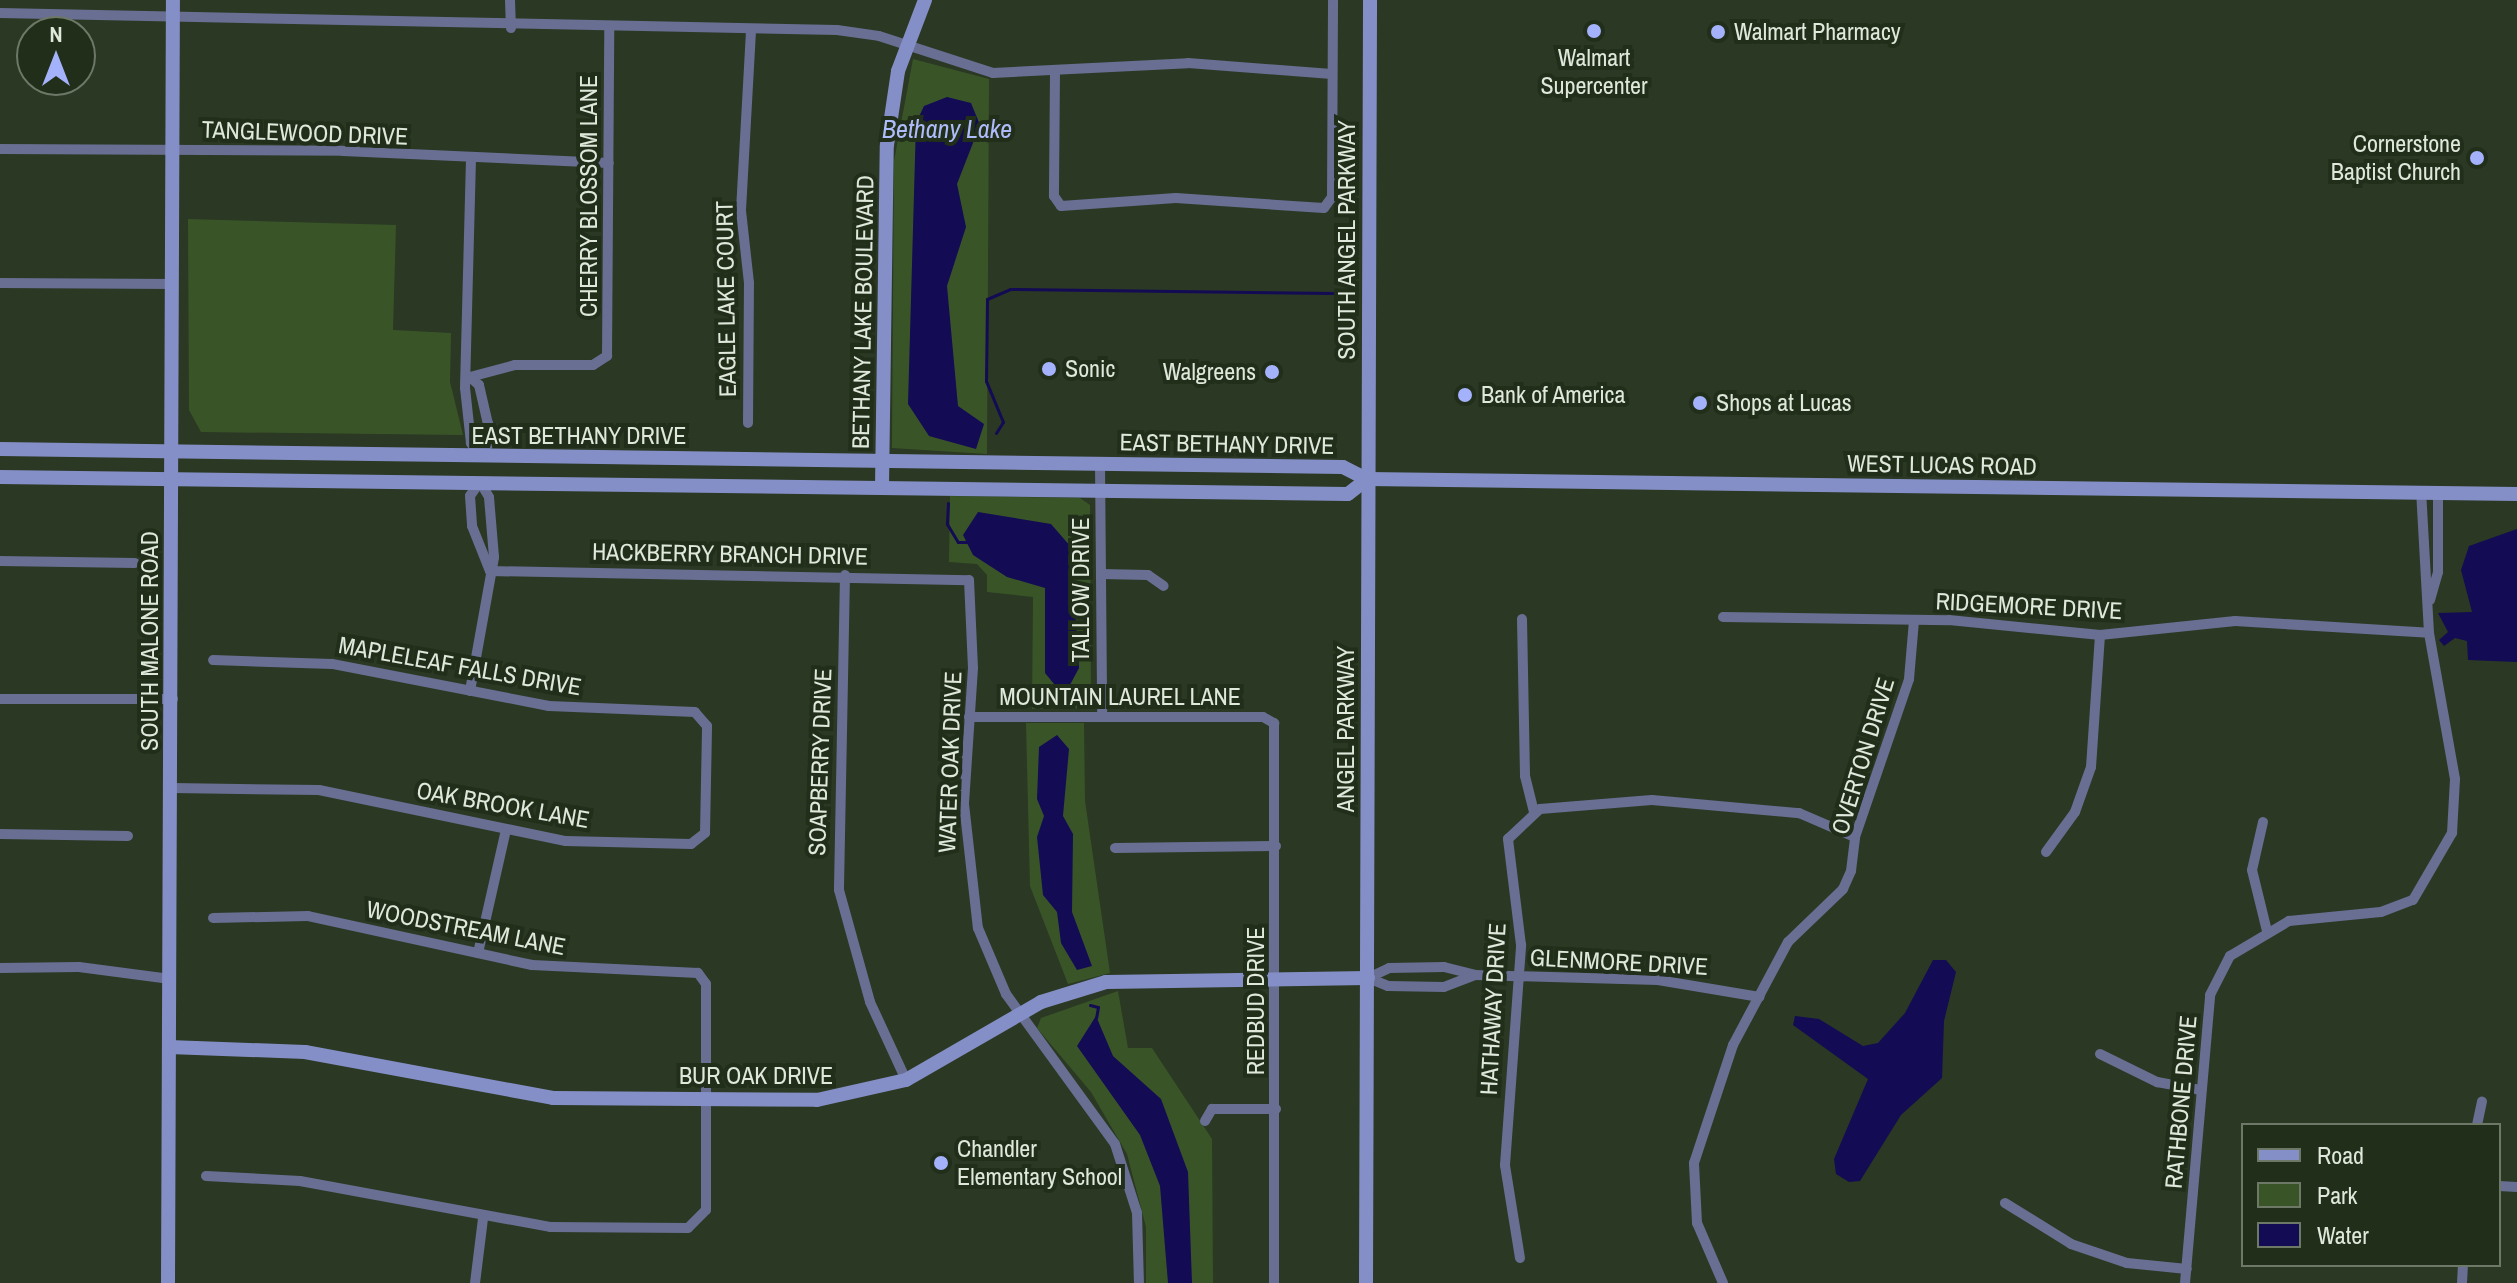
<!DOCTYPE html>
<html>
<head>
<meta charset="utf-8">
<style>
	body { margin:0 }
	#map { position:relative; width:2517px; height:1283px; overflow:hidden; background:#2b3824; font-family:"Archivo Narrow",sans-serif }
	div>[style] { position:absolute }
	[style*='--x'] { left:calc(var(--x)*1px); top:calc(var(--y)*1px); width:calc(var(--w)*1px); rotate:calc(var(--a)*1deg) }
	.green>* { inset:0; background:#395528 }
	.water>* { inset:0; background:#130b54 }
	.stream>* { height:3px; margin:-1.5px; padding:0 1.5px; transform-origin:1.5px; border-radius:1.5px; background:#130b54 }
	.street>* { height:10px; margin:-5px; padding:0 5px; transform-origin:5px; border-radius:5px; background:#686f92 }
	.secondary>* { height:14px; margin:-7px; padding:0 7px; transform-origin:7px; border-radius:7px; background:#858fc7 }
	.dots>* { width:22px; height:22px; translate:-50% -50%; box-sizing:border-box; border:4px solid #212e1a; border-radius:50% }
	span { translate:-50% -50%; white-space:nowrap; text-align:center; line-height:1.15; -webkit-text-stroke:8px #212e1a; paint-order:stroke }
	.poi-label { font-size:24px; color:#dfe8db }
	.left { translate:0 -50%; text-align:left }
	.right { translate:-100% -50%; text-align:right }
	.street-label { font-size:24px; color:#dfe8db }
	.water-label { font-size:26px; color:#afbcfc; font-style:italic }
	.legend { position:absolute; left:2241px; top:1123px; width:260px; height:144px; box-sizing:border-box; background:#212e1a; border:2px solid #6d7867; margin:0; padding:10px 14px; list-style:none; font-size:24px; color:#dfe8db }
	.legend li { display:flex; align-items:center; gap:16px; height:40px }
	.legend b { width:40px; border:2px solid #6d7867 }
	.north { position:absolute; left:16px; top:16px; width:80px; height:80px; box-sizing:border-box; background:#212e1a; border:2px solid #6d7867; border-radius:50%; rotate:0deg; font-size:22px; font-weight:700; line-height:32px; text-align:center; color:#dfe8db }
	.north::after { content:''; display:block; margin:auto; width:28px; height:36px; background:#a4b2fc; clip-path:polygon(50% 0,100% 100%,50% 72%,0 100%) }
</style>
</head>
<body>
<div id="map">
	<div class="green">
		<div style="clip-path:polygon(913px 59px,989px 79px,987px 454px,892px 448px,894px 161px)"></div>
		<div style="clip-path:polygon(188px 219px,396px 225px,393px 330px,451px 333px,450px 382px,463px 435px,201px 432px,189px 410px)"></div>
		<div style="clip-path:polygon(950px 496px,1080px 498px,1090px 505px,1091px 708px,1032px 709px,1033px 597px,987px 592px,987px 575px,977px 564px,949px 562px)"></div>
		<div style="clip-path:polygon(1026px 723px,1084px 723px,1085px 801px,1110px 973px,1068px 984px,1030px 886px)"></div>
		<div style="clip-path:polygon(1118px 991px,1128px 1048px,1152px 1048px,1212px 1139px,1213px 1283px,1146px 1283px,1146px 1227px,1127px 1154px,1091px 1092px,1037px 1028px,1041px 1018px)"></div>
	</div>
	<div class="water">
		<div style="clip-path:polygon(947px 97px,971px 103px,980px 125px,957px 184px,966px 227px,947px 286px,958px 406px,984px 424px,976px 449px,929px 436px,908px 404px,916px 123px,924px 106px)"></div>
		<div style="clip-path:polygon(978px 512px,1051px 524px,1071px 547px,1079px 668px,1064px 696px,1045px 673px,1045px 588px,1007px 577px,973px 555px,963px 535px)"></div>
		<div style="clip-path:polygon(2517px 529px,2517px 662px,2468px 660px,2467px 641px,2455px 638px,2444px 646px,2439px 640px,2448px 632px,2438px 613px,2472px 612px,2461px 570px,2469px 546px)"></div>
		<div style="clip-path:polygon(1057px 735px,1069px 749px,1063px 816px,1073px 834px,1072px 912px,1092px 966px,1077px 970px,1061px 943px,1057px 912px,1043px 895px,1037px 837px,1044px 816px,1037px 799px,1039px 747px)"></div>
		<div style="clip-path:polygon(1933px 960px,1946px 960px,1956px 972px,1944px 1021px,1942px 1078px,1901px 1115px,1860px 1181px,1849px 1182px,1836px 1174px,1834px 1159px,1868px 1079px,1793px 1025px,1795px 1016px,1819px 1019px,1863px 1046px,1878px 1043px,1905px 1013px)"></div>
		<div style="clip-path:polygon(1096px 1016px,1113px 1056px,1161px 1099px,1188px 1172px,1192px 1283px,1168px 1283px,1160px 1186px,1140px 1135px,1077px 1046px)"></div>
	</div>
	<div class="stream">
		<div style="--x:996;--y:433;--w:13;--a:-58"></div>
		<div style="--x:1003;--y:422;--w:44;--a:-112.5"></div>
		<div style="--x:986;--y:381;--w:82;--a:-89.3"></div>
		<div style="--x:987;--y:299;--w:25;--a:-23"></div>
		<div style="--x:1010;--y:289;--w:323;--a:0.7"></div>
		<div style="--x:948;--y:503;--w:21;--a:93"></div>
		<div style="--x:947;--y:524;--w:21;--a:59"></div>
		<div style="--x:958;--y:542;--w:10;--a:0"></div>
		<div style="--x:1059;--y:701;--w:10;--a:-84"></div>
		<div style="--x:1090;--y:1005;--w:8;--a:14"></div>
		<div style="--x:1098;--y:1007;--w:11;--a:100"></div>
	</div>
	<div class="street">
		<div style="--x:510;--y:0;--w:28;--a:88"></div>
		<div style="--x:0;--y:13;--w:837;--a:1.16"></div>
		<div style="--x:837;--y:30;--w:42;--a:8.1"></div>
		<div style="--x:879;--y:36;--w:120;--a:18"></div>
		<div style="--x:993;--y:73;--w:195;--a:-2.9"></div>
		<div style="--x:1188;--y:63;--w:144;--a:4.4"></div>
		<div style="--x:1055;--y:73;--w:123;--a:90.5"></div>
		<div style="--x:1054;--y:196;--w:12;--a:55"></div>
		<div style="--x:1061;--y:206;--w:115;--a:-4"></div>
		<div style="--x:1176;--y:198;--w:148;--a:3.9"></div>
		<div style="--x:1324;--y:208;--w:14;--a:-54"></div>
		<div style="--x:1332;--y:197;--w:197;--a:-89.7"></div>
		<div style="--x:0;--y:149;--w:343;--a:0.3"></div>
		<div style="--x:343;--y:151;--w:266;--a:2.6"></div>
		<div style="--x:0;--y:283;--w:173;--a:0.3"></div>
		<div style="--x:470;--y:377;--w:47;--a:-14.9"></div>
		<div style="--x:515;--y:365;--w:78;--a:0"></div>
		<div style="--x:593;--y:365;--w:17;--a:-33"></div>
		<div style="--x:607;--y:356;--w:327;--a:-89.6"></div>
		<div style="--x:470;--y:377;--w:12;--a:42"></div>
		<div style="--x:479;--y:385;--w:39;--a:77"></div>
		<div style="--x:488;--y:423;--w:19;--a:84"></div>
		<div style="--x:490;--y:442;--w:18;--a:124"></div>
		<div style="--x:480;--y:457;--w:17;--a:-123"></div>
		<div style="--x:471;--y:443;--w:55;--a:-96.2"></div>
		<div style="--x:465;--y:388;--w:227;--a:-88.5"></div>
		<div style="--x:748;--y:423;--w:140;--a:-89.6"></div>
		<div style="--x:749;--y:283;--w:73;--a:-96.3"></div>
		<div style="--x:741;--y:210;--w:180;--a:-86.8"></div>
		<div style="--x:1100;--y:463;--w:254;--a:89.5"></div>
		<div style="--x:0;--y:561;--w:135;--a:0.8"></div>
		<div style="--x:490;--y:571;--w:479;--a:1.1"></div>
		<div style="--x:969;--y:580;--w:88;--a:87.4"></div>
		<div style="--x:973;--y:668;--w:136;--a:93.8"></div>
		<div style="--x:964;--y:804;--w:125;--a:83.6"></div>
		<div style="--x:978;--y:928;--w:72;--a:67"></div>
		<div style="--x:1006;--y:994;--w:185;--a:54"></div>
		<div style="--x:1115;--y:1144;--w:72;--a:72.3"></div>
		<div style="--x:1137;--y:1213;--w:70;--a:88.4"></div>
		<div style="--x:1101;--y:574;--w:47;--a:1.2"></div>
		<div style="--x:1148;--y:575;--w:19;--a:35"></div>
		<div style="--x:845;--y:575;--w:315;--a:91.1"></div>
		<div style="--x:839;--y:890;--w:116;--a:74.5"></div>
		<div style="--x:870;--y:1002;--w:86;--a:65.2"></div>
		<div style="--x:2430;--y:600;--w:29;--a:-74"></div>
		<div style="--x:2438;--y:572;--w:79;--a:-90"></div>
		<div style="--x:1723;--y:617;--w:226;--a:0.8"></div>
		<div style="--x:1949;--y:620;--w:152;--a:5.7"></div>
		<div style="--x:2100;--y:635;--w:136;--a:-5.9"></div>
		<div style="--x:2235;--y:621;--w:194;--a:3.5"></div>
		<div style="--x:1522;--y:619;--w:157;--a:88.9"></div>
		<div style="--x:1525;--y:776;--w:37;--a:76"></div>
		<div style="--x:470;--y:691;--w:136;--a:-79.8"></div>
		<div style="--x:494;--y:557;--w:60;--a:-94.8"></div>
		<div style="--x:489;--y:497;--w:17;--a:-121"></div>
		<div style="--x:480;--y:482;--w:17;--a:126"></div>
		<div style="--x:470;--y:496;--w:30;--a:86"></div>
		<div style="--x:472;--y:526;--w:48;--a:68.2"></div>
		<div style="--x:0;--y:699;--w:173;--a:0"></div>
		<div style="--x:969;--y:717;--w:294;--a:0"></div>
		<div style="--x:1263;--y:717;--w:13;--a:29"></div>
		<div style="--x:1274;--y:723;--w:560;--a:90"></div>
		<div style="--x:172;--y:788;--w:147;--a:0.8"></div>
		<div style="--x:319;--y:790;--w:252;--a:11.7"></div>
		<div style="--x:566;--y:841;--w:125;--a:1.4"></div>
		<div style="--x:691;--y:844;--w:18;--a:-38"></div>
		<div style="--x:705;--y:833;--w:107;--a:-88.9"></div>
		<div style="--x:707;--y:726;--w:18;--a:-131"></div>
		<div style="--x:695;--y:712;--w:146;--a:-177.6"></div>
		<div style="--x:549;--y:706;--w:221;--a:-169"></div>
		<div style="--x:332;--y:664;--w:119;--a:-178.1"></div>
		<div style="--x:2263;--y:822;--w:49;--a:102.9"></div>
		<div style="--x:2252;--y:870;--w:63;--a:76.2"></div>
		<div style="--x:0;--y:834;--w:128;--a:0.9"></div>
		<div style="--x:1115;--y:848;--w:161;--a:-0.7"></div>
		<div style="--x:2046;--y:852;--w:49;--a:-54.1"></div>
		<div style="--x:2075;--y:812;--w:48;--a:-70.4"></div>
		<div style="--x:2091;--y:767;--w:132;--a:-86.1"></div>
		<div style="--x:478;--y:953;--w:126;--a:-77.2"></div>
		<div style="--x:1444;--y:967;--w:32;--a:14"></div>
		<div style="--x:1475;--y:975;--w:33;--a:159"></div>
		<div style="--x:1444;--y:987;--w:56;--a:-179"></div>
		<div style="--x:1388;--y:986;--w:22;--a:-158"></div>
		<div style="--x:1368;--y:978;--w:23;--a:-25"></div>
		<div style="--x:1389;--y:968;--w:55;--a:-1"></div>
		<div style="--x:0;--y:968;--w:79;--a:-0.7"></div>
		<div style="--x:79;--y:967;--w:92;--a:7.5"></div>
		<div style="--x:1475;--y:975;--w:183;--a:1.6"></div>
		<div style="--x:1658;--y:980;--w:103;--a:9.5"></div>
		<div style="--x:2100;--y:1054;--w:64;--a:26.2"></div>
		<div style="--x:2157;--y:1082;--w:45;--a:10.3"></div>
		<div style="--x:1205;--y:1121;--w:14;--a:-60"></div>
		<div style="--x:1212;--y:1109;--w:64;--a:0"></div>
		<div style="--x:2477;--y:1125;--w:24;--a:-78"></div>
		<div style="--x:206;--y:1176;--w:94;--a:3"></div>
		<div style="--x:300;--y:1181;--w:254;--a:10.4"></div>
		<div style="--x:550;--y:1227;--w:138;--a:0.4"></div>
		<div style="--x:688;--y:1228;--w:25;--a:-45"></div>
		<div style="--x:706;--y:1210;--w:226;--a:-90"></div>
		<div style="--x:706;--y:984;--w:14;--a:-126"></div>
		<div style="--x:698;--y:973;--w:166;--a:-177.2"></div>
		<div style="--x:532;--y:965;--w:229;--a:-167.7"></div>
		<div style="--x:308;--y:916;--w:95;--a:178.8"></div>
		<div style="--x:2499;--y:1186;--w:18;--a:3"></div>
		<div style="--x:2005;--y:1203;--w:78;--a:31.8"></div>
		<div style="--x:2071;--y:1244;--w:59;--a:18.7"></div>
		<div style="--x:2127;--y:1263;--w:60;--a:5.7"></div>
		<div style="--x:1520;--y:1258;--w:94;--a:-99.2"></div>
		<div style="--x:1505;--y:1165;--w:221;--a:-85.8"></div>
		<div style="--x:1521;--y:945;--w:107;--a:-97"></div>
		<div style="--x:1508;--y:839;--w:44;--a:-43.2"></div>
		<div style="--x:1540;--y:809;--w:112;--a:-4.6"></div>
		<div style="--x:1652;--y:800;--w:148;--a:5.1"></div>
		<div style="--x:1799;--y:813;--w:61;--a:23.2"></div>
		<div style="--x:475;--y:1283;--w:64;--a:-82.9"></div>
		<div style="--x:1723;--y:1283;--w:65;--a:-113.4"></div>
		<div style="--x:1697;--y:1223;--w:60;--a:-92.9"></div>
		<div style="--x:1694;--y:1163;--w:124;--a:-71.7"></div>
		<div style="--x:1733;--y:1045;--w:117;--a:-61.9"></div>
		<div style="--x:1788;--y:942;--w:76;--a:-43.9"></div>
		<div style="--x:1843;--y:889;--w:20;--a:-66"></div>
		<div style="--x:1851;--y:871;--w:34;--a:-83"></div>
		<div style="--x:1855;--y:837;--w:167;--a:-71.1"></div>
		<div style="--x:1909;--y:679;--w:58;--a:-85.1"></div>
		<div style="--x:2185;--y:1283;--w:289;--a:-85"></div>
		<div style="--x:2210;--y:995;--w:44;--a:-62.9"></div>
		<div style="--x:2230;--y:956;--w:69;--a:-30.7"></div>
		<div style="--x:2289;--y:921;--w:92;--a:-5.6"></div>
		<div style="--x:2381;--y:912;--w:34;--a:-21"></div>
		<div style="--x:2413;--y:900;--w:78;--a:-59.8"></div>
		<div style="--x:2452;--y:833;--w:54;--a:-86.8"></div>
		<div style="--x:2455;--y:779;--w:148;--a:-100.1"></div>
		<div style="--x:2429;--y:633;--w:141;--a:-93.2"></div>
		<div style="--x:2462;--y:1283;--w:18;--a:-87"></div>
	</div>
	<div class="secondary">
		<div style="--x:0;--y:449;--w:1343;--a:0.77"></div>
		<div style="--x:1343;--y:467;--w:27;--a:27"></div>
		<div style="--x:1367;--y:479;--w:1150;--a:0.75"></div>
		<div style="--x:0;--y:477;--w:1348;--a:0.72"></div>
		<div style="--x:1348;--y:494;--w:24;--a:-38"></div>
		<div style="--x:882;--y:487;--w:342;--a:-89.2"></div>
		<div style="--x:887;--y:145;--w:75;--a:-81.5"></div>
		<div style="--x:898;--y:71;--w:76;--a:-69.2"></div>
		<div style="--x:169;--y:1047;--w:136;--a:2.1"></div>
		<div style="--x:305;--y:1052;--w:252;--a:10.5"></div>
		<div style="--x:553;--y:1098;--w:264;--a:0.4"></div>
		<div style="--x:817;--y:1100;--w:91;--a:-12.7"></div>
		<div style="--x:906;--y:1080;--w:156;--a:-30"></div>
		<div style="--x:1041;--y:1002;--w:68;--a:-17.1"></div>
		<div style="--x:1106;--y:982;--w:262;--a:-0.9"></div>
		<div style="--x:168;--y:1283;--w:1283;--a:-89.78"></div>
		<div style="--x:1366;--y:1283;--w:1283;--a:-89.82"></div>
	</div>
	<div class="dots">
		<div style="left:1594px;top:31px;background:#a4b2fc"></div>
		<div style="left:1718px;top:32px;background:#a4b2fc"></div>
		<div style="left:2477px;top:158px;background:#a4b2fc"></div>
		<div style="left:1049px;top:369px;background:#a4b2fc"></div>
		<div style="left:1272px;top:372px;background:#a4b2fc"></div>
		<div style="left:1465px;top:395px;background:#a4b2fc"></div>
		<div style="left:1700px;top:403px;background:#a4b2fc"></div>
		<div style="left:941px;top:1163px;background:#a4b2fc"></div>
	</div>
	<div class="poi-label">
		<span class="left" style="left:1734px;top:32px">Walmart Pharmacy</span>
		<span style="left:1594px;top:72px">Walmart<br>Supercenter</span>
		<span class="right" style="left:2461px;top:158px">Cornerstone<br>Baptist Church</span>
		<span class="left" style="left:1065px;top:369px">Sonic</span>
		<span class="right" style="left:1256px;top:372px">Walgreens</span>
		<span class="left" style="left:1481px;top:395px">Bank of America</span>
		<span class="left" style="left:1716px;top:403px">Shops at Lucas</span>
		<span class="left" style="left:957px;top:1163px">Chandler<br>Elementary School</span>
	</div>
	<div class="street-label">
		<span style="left:305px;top:133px;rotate:2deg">TANGLEWOOD DRIVE</span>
		<span style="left:589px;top:196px;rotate:-90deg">CHERRY BLOSSOM LANE</span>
		<span style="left:1347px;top:240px;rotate:-90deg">SOUTH ANGEL PARKWAY</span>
		<span style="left:726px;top:299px;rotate:-91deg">EAGLE LAKE COURT</span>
		<span style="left:863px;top:312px;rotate:-89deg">BETHANY LAKE BOULEVARD</span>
		<span style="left:579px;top:436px">EAST BETHANY DRIVE</span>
		<span style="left:1227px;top:444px;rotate:1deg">EAST BETHANY DRIVE</span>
		<span style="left:1942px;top:465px;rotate:1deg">WEST LUCAS ROAD</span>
		<span style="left:730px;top:554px;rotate:1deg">HACKBERRY BRANCH DRIVE</span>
		<span style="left:1081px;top:590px;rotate:-90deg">TALLOW DRIVE</span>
		<span style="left:2029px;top:606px;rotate:3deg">RIDGEMORE DRIVE</span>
		<span style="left:150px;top:641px;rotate:-90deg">SOUTH MALONE ROAD</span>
		<span style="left:460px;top:666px;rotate:10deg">MAPLELEAF FALLS DRIVE</span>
		<span style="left:1120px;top:697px">MOUNTAIN LAUREL LANE</span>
		<span style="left:1346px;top:729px;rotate:-90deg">ANGEL PARKWAY</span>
		<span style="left:1863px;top:756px;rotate:-73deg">OVERTON DRIVE</span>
		<span style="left:820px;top:762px;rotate:-88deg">SOAPBERRY DRIVE</span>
		<span style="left:950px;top:762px;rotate:-88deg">WATER OAK DRIVE</span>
		<span style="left:503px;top:805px;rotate:10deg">OAK BROOK LANE</span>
		<span style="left:466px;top:928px;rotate:11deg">WOODSTREAM LANE</span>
		<span style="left:1619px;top:962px;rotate:3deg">GLENMORE DRIVE</span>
		<span style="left:1256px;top:1001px;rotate:-90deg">REDBUD DRIVE</span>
		<span style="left:1493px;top:1009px;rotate:-87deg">HATHAWAY DRIVE</span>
		<span style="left:756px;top:1076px">BUR OAK DRIVE</span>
		<span style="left:2181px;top:1102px;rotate:-85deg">RATHBONE DRIVE</span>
	</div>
	<div class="water-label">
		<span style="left:947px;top:129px">Bethany Lake</span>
	</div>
	<ul class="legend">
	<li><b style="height:10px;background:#858fc7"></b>Road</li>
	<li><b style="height:22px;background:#395528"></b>Park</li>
	<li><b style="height:22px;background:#130b54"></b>Water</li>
	</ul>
	<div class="north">N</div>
</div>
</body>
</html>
